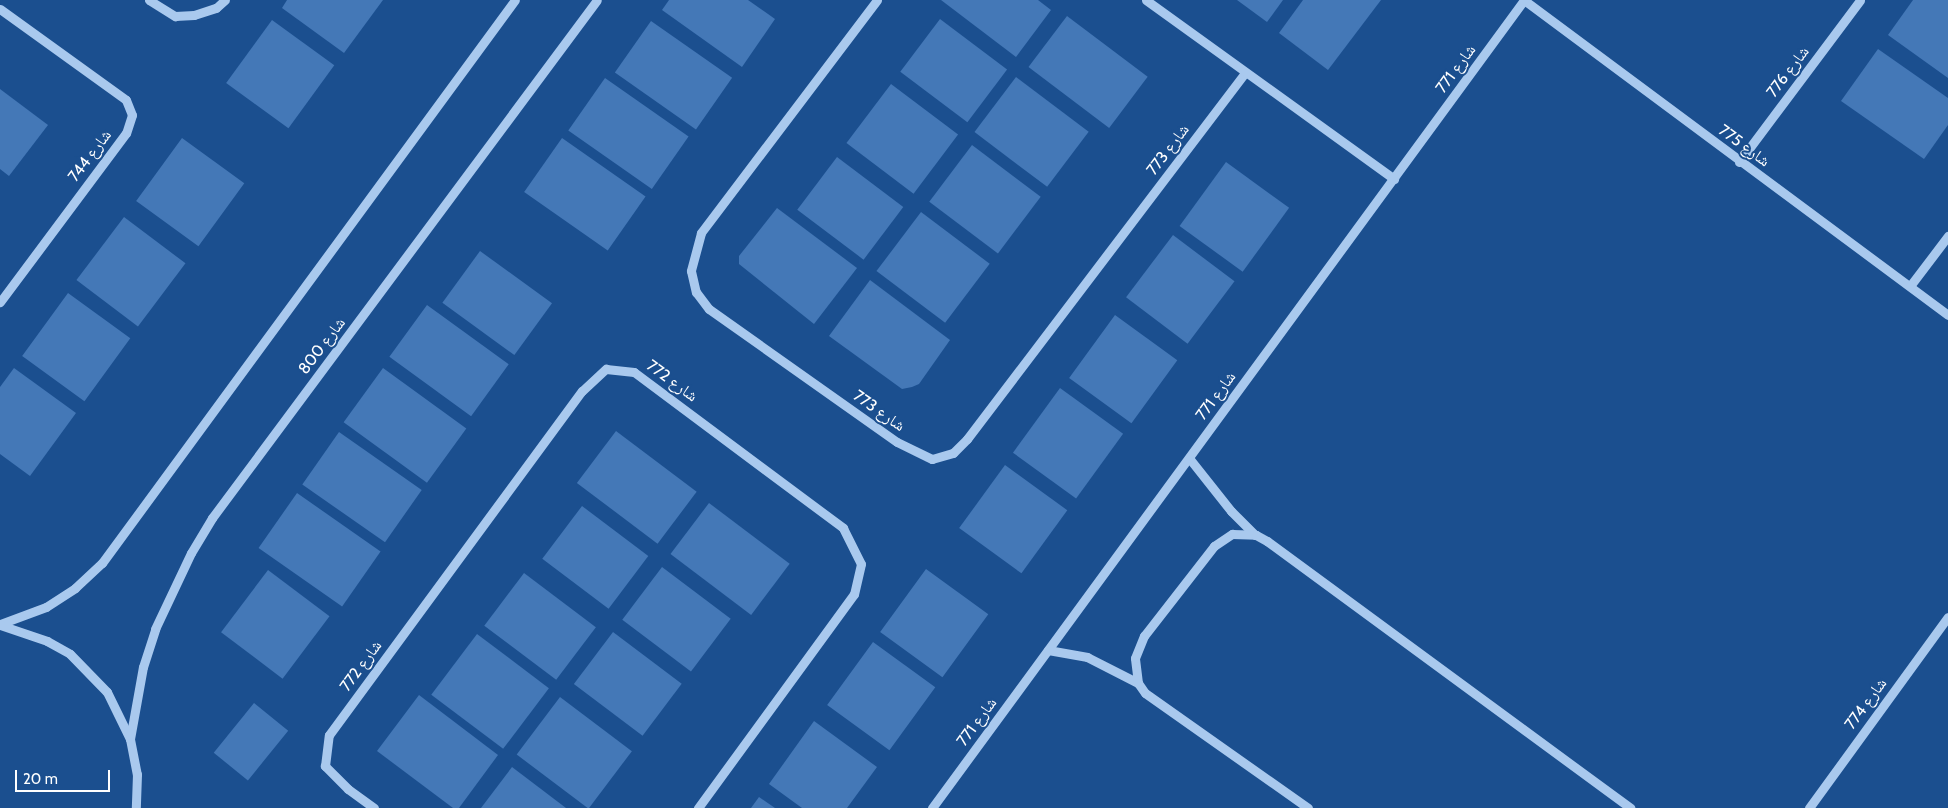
<!DOCTYPE html>
<html>
<head>
<meta charset="utf-8">
<style>
	body { margin:0 }
	#map { position:relative; width:1948px; height:808px; overflow:hidden; background:#1b4f8f; font-family:Cabin,"Noto Naskh Arabic",sans-serif }
	div>[style] { position:absolute }
	[style*='--x'] { left:calc(var(--x)*1px); top:calc(var(--y)*1px); width:calc(var(--w)*1px); rotate:calc(var(--a)*1deg) }
	.building>* { inset:0; background:#4478b7; transform-origin:0 0 }
	.minor>* { height:9px; margin:-4.5px; padding:0 4.5px; transform-origin:4.5px; border-radius:4.5px; background:#a9c9ee }
	span { translate:-50% -50%; white-space:nowrap; text-align:center; line-height:1.15; -webkit-text-stroke:4px #1b4f8f; paint-order:stroke }
	.street-label { font-size:16px; color:#fff }
	.scale { position:absolute; left:15px; top:770px; width:95px; height:22px; box-sizing:border-box; border:2px solid #fff; border-top:0; padding-left:6px; font-size:15px; line-height:18px; white-space:nowrap; color:#fff; -webkit-text-stroke:4px #1b4f8f; paint-order:stroke }
</style>
</head>
<body>
<div id="map">
	<div class="building">
		<div style="clip-path:polygon(287px 0,383px 0,344px 53px,282px 8px)"></div>
		<div style="clip-path:polygon(669px 0,748px 0,775px 19px,742px 67px,662px 10px)"></div>
		<div style="clip-path:polygon(941px 0,1038px 0,1051px 10px,1016px 57px)"></div>
		<div style="clip-path:polygon(1237px 0,1283px 0,1267px 22px)"></div>
		<div style="clip-path:polygon(1303px 0,1381px 0,1328px 70px,1279px 33px)"></div>
		<div style="clip-path:polygon(1913px 0,1948px 0,1948px 78px,1888px 35px)"></div>
		<div style="left:1067px;top:16px;width:101px;height:64px;rotate:37deg"></div>
		<div style="left:940px;top:19px;width:84px;height:66px;rotate:37deg"></div>
		<div style="left:272px;top:20px;width:77px;height:78px;rotate:36deg"></div>
		<div style="left:651px;top:21px;width:99px;height:63px;rotate:35deg"></div>
		<div style="clip-path:polygon(1878px 49px,1948px 98px,1948px 125px,1924px 159px,1841px 101px)"></div>
		<div style="left:1016px;top:77px;width:91px;height:69px;rotate:37deg"></div>
		<div style="left:605px;top:78px;width:102px;height:64px;rotate:35deg"></div>
		<div style="left:891px;top:84px;width:84px;height:74px;rotate:37deg"></div>
		<div style="clip-path:polygon(0 89px,48px 125px,9px 176px,0 169px)"></div>
		<div style="left:182px;top:138px;width:77px;height:78px;rotate:36deg"></div>
		<div style="left:562px;top:138px;width:102px;height:66px;rotate:35deg"></div>
		<div style="left:972px;top:145px;width:86px;height:71px;rotate:37deg"></div>
		<div style="left:837px;top:157px;width:83px;height:66px;rotate:37deg"></div>
		<div style="left:1226px;top:162px;width:78px;height:79px;rotate:36deg"></div>
		<div style="clip-path:polygon(777px 208px,857px 268px,814px 324px,739px 264px,739px 256px)"></div>
		<div style="left:921px;top:212px;width:86px;height:74px;rotate:37deg"></div>
		<div style="left:124px;top:217px;width:77px;height:79px;rotate:37deg"></div>
		<div style="left:1173px;top:235px;width:77px;height:78px;rotate:37deg"></div>
		<div style="left:480px;top:251px;width:89px;height:64px;rotate:36deg"></div>
		<div style="clip-path:polygon(870px 280px,950px 340px,919px 384px,912px 387px,902px 389px,829px 336px)"></div>
		<div style="left:68px;top:293px;width:77px;height:78px;rotate:36deg"></div>
		<div style="left:427px;top:305px;width:101px;height:64px;rotate:36deg"></div>
		<div style="left:1115px;top:315px;width:77px;height:78px;rotate:36deg"></div>
		<div style="clip-path:polygon(14px 368px,76px 413px,30px 476px,0 454px,0 387px)"></div>
		<div style="left:383px;top:368px;width:103px;height:67px;rotate:36deg"></div>
		<div style="left:1060px;top:388px;width:78px;height:80px;rotate:36deg"></div>
		<div style="left:616px;top:431px;width:101px;height:65px;rotate:37deg"></div>
		<div style="left:339px;top:432px;width:101px;height:64px;rotate:35deg"></div>
		<div style="left:1005px;top:465px;width:77px;height:78px;rotate:36deg"></div>
		<div style="left:297px;top:493px;width:102px;height:67px;rotate:35deg"></div>
		<div style="left:709px;top:503px;width:101px;height:64px;rotate:37deg"></div>
		<div style="left:582px;top:506px;width:83px;height:66px;rotate:37deg"></div>
		<div style="left:662px;top:567px;width:86px;height:66px;rotate:37deg"></div>
		<div style="left:926px;top:569px;width:77px;height:78px;rotate:36deg"></div>
		<div style="left:268px;top:570px;width:77px;height:78px;rotate:37deg"></div>
		<div style="left:524px;top:573px;width:90px;height:66px;rotate:37deg"></div>
		<div style="left:613px;top:632px;width:86px;height:65px;rotate:37deg"></div>
		<div style="left:477px;top:634px;width:90px;height:76px;rotate:37deg"></div>
		<div style="left:873px;top:642px;width:77px;height:78px;rotate:36deg"></div>
		<div style="clip-path:polygon(419px 695px,498px 755px,459px 808px,453px 808px,377px 751px)"></div>
		<div style="left:560px;top:697px;width:90px;height:72px;rotate:37deg"></div>
		<div style="left:254px;top:703px;width:44px;height:64px;rotate:39deg"></div>
		<div style="clip-path:polygon(814px 721px,877px 767px,847px 808px,802px 808px,769px 784px)"></div>
		<div style="clip-path:polygon(512px 767px,566px 808px,481px 808px)"></div>
		<div style="clip-path:polygon(759px 797px,775px 808px,751px 808px)"></div>
	</div>
	<div class="minor">
		<div style="--x:149;--y:0;--w:31;--a:32"></div>
		<div style="--x:175;--y:16;--w:19;--a:-3"></div>
		<div style="--x:194;--y:15;--w:23;--a:-18"></div>
		<div style="--x:216;--y:8;--w:12;--a:-42"></div>
		<div style="--x:877;--y:0;--w:292;--a:127.1"></div>
		<div style="--x:701;--y:233;--w:39;--a:105"></div>
		<div style="--x:691;--y:271;--w:22;--a:77"></div>
		<div style="--x:696;--y:292;--w:21;--a:53"></div>
		<div style="--x:709;--y:309;--w:230;--a:35.3"></div>
		<div style="--x:897;--y:442;--w:39;--a:26"></div>
		<div style="--x:932;--y:459;--w:22;--a:-16"></div>
		<div style="--x:953;--y:453;--w:20;--a:-45"></div>
		<div style="--x:967;--y:439;--w:460;--a:-52.8"></div>
		<div style="--x:1146;--y:0;--w:306;--a:35.8"></div>
		<div style="--x:1524;--y:0;--w:528;--a:36.61"></div>
		<div style="--x:0;--y:9;--w:155;--a:35.8"></div>
		<div style="--x:126;--y:100;--w:16;--a:68"></div>
		<div style="--x:132;--y:115;--w:19;--a:108"></div>
		<div style="--x:126;--y:133;--w:211;--a:126.7"></div>
		<div style="--x:1739;--y:162;--w:202;--a:-53.2"></div>
		<div style="--x:1910;--y:286;--w:63;--a:-52.8"></div>
		<div style="--x:1189;--y:458;--w:68;--a:51.6"></div>
		<div style="--x:1231;--y:511;--w:34;--a:45"></div>
		<div style="--x:0;--y:624;--w:49;--a:-20.3"></div>
		<div style="--x:46;--y:607;--w:35;--a:-33"></div>
		<div style="--x:75;--y:588;--w:37;--a:-43"></div>
		<div style="--x:102;--y:563;--w:698;--a:-53.74"></div>
		<div style="--x:0;--y:625;--w:50;--a:18.8"></div>
		<div style="--x:47;--y:641;--w:26;--a:29"></div>
		<div style="--x:70;--y:654;--w:53;--a:45.8"></div>
		<div style="--x:107;--y:692;--w:52;--a:63.9"></div>
		<div style="--x:130;--y:739;--w:36;--a:79"></div>
		<div style="--x:137;--y:774;--w:34;--a:92"></div>
		<div style="--x:1048;--y:650;--w:40;--a:10"></div>
		<div style="--x:1087;--y:657;--w:57;--a:27"></div>
		<div style="--x:130;--y:739;--w:73;--a:-79.8"></div>
		<div style="--x:143;--y:667;--w:40;--a:-72"></div>
		<div style="--x:155;--y:629;--w:84;--a:-64.7"></div>
		<div style="--x:191;--y:553;--w:41;--a:-59"></div>
		<div style="--x:212;--y:518;--w:645;--a:-53.38"></div>
		<div style="--x:374;--y:808;--w:32;--a:-144"></div>
		<div style="--x:348;--y:789;--w:33;--a:-135"></div>
		<div style="--x:325;--y:766;--w:31;--a:-83"></div>
		<div style="--x:329;--y:735;--w:427;--a:-53.7"></div>
		<div style="--x:582;--y:391;--w:33;--a:-43"></div>
		<div style="--x:606;--y:369;--w:28;--a:6"></div>
		<div style="--x:634;--y:372;--w:261;--a:36.7"></div>
		<div style="--x:843;--y:528;--w:40;--a:63.4"></div>
		<div style="--x:861;--y:564;--w:31;--a:103"></div>
		<div style="--x:854;--y:594;--w:265;--a:126.1"></div>
		<div style="--x:932;--y:808;--w:1002;--a:-53.77"></div>
		<div style="--x:1308;--y:808;--w:199;--a:-144.8"></div>
		<div style="--x:1145;--y:693;--w:12;--a:-125"></div>
		<div style="--x:1138;--y:683;--w:25;--a:-97"></div>
		<div style="--x:1135;--y:658;--w:24;--a:-68"></div>
		<div style="--x:1144;--y:636;--w:114;--a:-52.1"></div>
		<div style="--x:1214;--y:546;--w:22;--a:-34"></div>
		<div style="--x:1232;--y:534;--w:24;--a:2"></div>
		<div style="--x:1256;--y:535;--w:13;--a:29"></div>
		<div style="--x:1267;--y:541;--w:451;--a:36.3"></div>
		<div style="--x:1809;--y:808;--w:236;--a:-54"></div>
	</div>
	<div class="street-label">
		<span style="left:1456px;top:69px;rotate:-54deg">شارع 771</span>
		<span style="left:1788px;top:72px;rotate:-53deg">شارع 776</span>
		<span style="left:1744px;top:146px;rotate:36deg">شارع 775</span>
		<span style="left:1168px;top:150px;rotate:-53deg">شارع 773</span>
		<span style="left:90px;top:156px;rotate:-53deg">شارع 744</span>
		<span style="left:322px;top:346px;rotate:-53deg">شارع 800</span>
		<span style="left:672px;top:381px;rotate:36deg">شارع 772</span>
		<span style="left:1216px;top:396px;rotate:-54deg">شارع 771</span>
		<span style="left:879px;top:411px;rotate:35deg">شارع 773</span>
		<span style="left:361px;top:666px;rotate:-54deg">شارع 772</span>
		<span style="left:1866px;top:704px;rotate:-54deg">شارع 774</span>
		<span style="left:977px;top:722px;rotate:-54deg">شارع 771</span>
	</div>
	<div class="scale">20 m</div>
</div>
</body>
</html>
